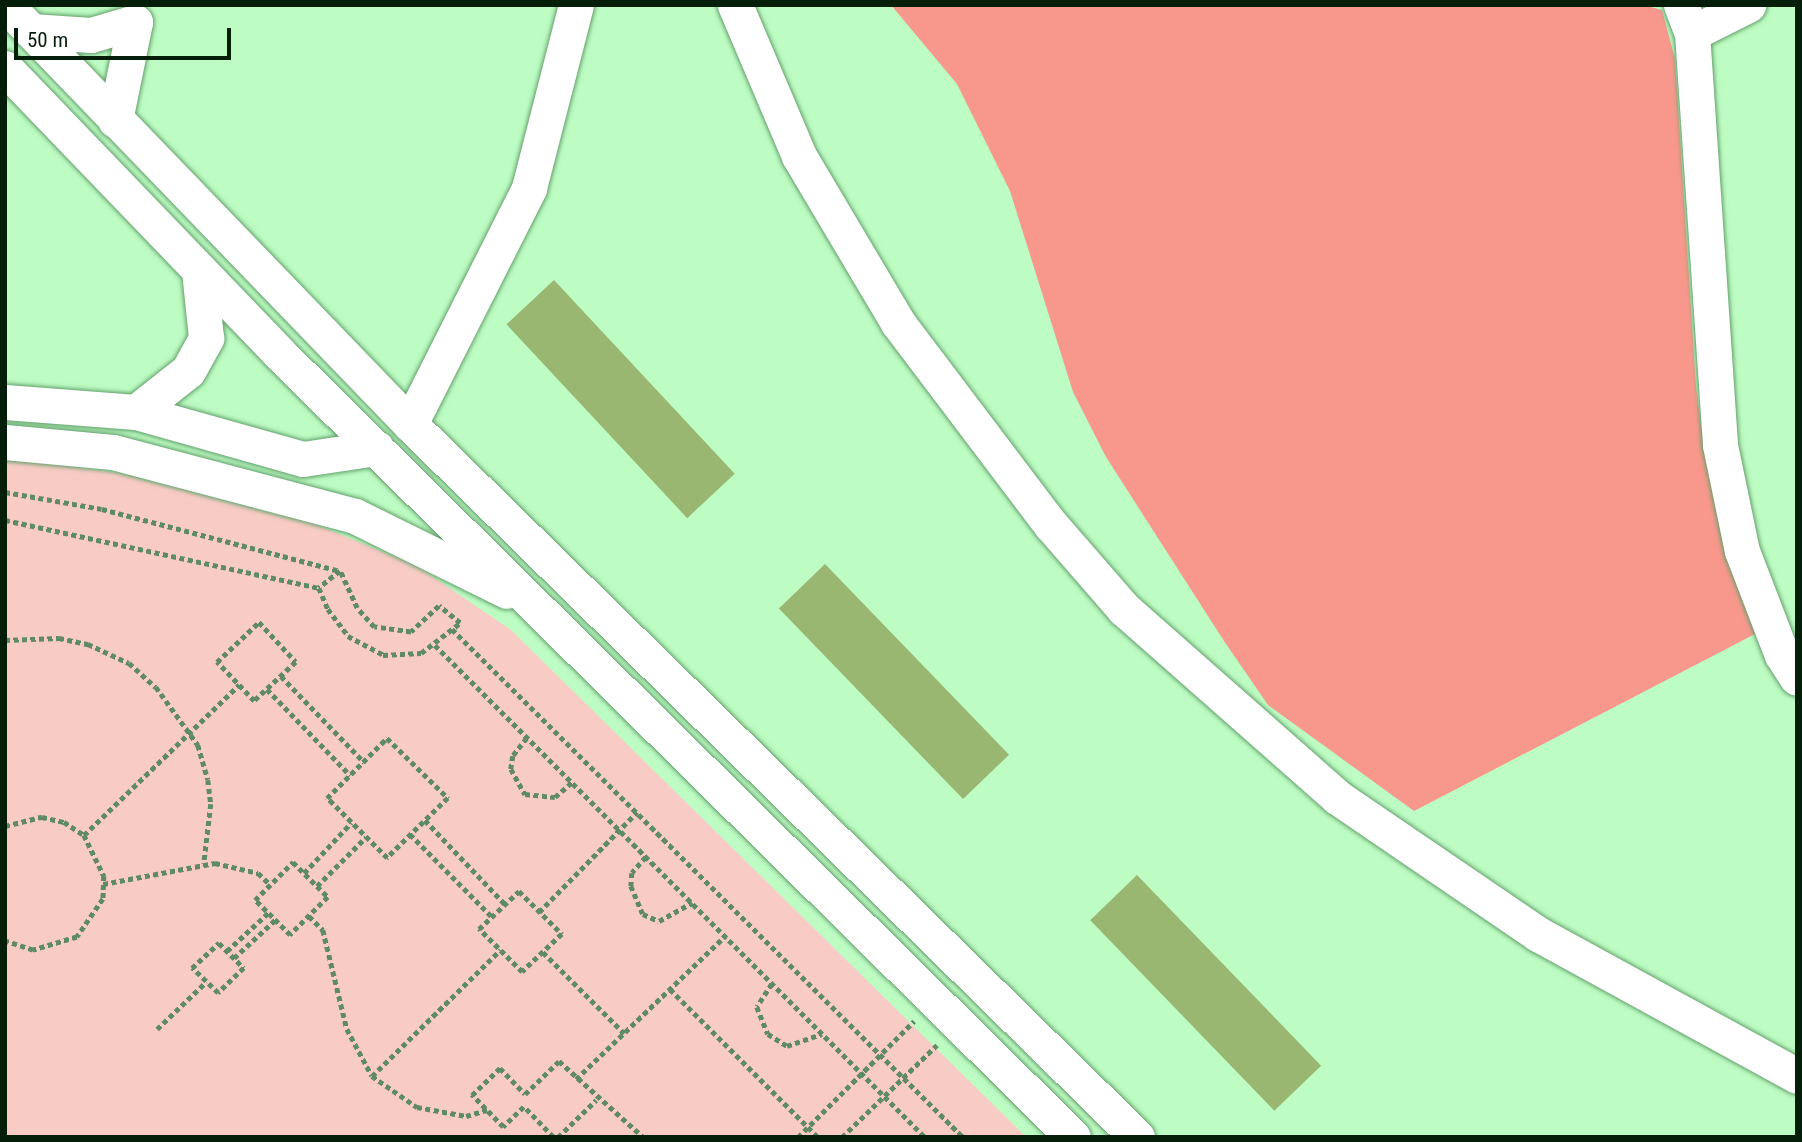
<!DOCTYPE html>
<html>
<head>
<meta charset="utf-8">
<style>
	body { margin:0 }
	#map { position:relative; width:1802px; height:1142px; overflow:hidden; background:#bdfcc3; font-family:"Roboto Condensed",sans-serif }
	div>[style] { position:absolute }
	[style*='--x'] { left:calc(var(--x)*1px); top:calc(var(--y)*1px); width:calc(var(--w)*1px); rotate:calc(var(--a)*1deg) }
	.green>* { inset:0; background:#f8cbc5 }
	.forest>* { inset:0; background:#f8988d }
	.building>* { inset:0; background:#99b771; transform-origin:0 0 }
	.path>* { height:4.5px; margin-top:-2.25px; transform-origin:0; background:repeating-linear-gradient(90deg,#5e8a64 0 5px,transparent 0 8.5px) }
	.roads { filter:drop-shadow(0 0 2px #64a16c) drop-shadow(0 0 2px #64a16c) }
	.minor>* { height:35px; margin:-17.5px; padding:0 17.5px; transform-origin:17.5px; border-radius:17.5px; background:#fff }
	span { translate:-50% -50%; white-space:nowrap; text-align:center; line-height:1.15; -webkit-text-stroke:5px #fff; paint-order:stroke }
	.frame { position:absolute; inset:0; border:7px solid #051e0a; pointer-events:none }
	.scale { position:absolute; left:14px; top:28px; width:217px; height:32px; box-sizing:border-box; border:4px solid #051e0a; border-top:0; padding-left:9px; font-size:21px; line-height:24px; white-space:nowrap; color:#051e0a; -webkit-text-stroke:5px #fff; paint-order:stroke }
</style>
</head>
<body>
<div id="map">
	<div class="green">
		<div style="clip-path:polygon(5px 457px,119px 473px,315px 524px,417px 566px,511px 630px,1026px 1137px,5px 1137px)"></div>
	</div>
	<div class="forest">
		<div style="clip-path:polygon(891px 5px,1643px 5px,1662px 10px,1675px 59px,1696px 387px,1706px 462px,1755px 634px,1414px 811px,1268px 705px,1224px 641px,1106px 457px,1073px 392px,1010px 191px,957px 84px)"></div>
	</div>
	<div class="building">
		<div style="left:554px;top:280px;width:265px;height:65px;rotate:47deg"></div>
		<div style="left:825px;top:564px;width:265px;height:64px;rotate:46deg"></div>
		<div style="left:1137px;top:875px;width:265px;height:65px;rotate:46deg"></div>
	</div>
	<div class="path">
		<div style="--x:5;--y:492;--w:98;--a:9.9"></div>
		<div style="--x:102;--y:509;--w:246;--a:14.6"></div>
		<div style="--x:340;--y:571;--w:27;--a:141"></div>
		<div style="--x:319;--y:588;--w:23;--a:67"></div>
		<div style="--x:328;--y:609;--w:34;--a:53"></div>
		<div style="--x:348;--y:636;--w:40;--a:28"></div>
		<div style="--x:383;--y:655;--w:38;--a:-3"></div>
		<div style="--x:421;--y:653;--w:49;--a:-37.6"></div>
		<div style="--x:460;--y:623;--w:27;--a:-141"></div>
		<div style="--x:439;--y:606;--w:38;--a:137"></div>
		<div style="--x:411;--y:632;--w:37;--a:-172"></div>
		<div style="--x:374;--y:627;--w:25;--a:-132"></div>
		<div style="--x:357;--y:608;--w:41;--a:-114.7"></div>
		<div style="--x:5;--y:520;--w:321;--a:12.2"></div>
		<div style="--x:259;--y:622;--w:54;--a:47.2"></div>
		<div style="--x:296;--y:662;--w:57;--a:137.1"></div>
		<div style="--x:254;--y:701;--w:54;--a:-133.5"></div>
		<div style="--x:217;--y:662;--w:58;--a:-43.6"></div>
		<div style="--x:452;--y:629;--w:721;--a:44.83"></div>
		<div style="--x:5;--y:640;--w:54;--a:-2.1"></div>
		<div style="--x:59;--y:638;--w:30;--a:12"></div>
		<div style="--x:88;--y:644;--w:45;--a:24.9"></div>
		<div style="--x:129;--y:663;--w:36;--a:42"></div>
		<div style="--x:156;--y:687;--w:72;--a:54.1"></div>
		<div style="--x:198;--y:745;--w:36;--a:74"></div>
		<div style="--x:208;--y:780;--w:24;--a:83"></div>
		<div style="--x:211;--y:804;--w:60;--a:96.7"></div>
		<div style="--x:435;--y:645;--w:694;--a:45.12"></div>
		<div style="--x:281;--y:676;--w:120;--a:46"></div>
		<div style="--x:267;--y:689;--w:120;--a:46"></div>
		<div style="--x:387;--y:738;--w:86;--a:44.5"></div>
		<div style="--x:448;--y:798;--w:86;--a:135.5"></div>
		<div style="--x:387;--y:858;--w:85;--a:-135"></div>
		<div style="--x:327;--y:798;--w:85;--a:-45"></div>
		<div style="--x:527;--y:738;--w:23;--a:128"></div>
		<div style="--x:513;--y:756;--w:13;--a:99"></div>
		<div style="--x:511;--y:769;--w:29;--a:61"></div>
		<div style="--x:525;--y:794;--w:30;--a:6"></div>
		<div style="--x:555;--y:797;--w:23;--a:-41"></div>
		<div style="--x:425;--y:820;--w:116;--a:46.4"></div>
		<div style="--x:5;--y:826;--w:38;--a:-14"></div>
		<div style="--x:42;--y:817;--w:23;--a:13"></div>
		<div style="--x:64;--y:822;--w:24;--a:33"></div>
		<div style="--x:84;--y:835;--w:46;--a:64"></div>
		<div style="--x:104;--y:876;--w:23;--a:92"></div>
		<div style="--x:103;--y:899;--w:46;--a:124.4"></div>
		<div style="--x:77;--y:937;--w:46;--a:163.5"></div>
		<div style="--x:33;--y:950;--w:29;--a:-162"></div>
		<div style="--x:410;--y:834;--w:117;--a:45.3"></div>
		<div style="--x:84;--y:835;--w:216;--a:-44.1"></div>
		<div style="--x:646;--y:857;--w:21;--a:131"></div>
		<div style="--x:632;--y:873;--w:13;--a:94"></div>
		<div style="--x:631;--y:886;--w:30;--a:67"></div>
		<div style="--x:643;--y:914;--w:17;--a:24"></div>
		<div style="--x:659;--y:921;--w:38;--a:-29"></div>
		<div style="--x:293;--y:862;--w:49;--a:45"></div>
		<div style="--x:328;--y:897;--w:54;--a:135"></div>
		<div style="--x:290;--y:935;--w:49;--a:-135"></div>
		<div style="--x:255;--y:900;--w:54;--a:-45"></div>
		<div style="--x:304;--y:873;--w:69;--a:-46.8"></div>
		<div style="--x:103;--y:884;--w:114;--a:-10.6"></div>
		<div style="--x:215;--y:863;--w:44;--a:13.1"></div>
		<div style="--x:258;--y:873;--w:16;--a:43"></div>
		<div style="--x:317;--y:886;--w:69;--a:-45"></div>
		<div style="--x:519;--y:891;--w:61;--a:45"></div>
		<div style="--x:562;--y:934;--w:55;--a:136.5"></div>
		<div style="--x:522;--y:972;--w:61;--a:-135"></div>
		<div style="--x:479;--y:929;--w:55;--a:-43.5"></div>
		<div style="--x:539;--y:912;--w:140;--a:-45.6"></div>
		<div style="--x:309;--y:916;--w:20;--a:45"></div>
		<div style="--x:323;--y:930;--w:102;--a:76.4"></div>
		<div style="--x:347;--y:1029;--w:53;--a:62"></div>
		<div style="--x:372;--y:1076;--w:55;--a:34.6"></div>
		<div style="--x:417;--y:1107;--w:50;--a:10.4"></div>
		<div style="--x:466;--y:1116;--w:22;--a:-16"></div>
		<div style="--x:219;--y:943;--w:35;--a:45"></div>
		<div style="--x:244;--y:968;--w:36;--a:136"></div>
		<div style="--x:218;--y:993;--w:36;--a:-136"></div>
		<div style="--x:192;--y:968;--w:37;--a:-43"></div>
		<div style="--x:227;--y:951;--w:56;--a:-42.8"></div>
		<div style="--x:543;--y:952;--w:115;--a:45"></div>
		<div style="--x:234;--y:958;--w:56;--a:-42.8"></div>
		<div style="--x:772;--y:984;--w:27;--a:123"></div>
		<div style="--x:757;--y:1007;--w:29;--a:68"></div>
		<div style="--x:768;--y:1034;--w:22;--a:32"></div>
		<div style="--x:787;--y:1046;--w:37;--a:-19"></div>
		<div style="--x:670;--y:989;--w:209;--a:45"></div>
		<div style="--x:157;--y:1029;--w:68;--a:-43.8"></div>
		<div style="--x:372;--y:1076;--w:180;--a:-44.5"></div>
		<div style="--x:576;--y:1079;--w:207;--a:-43.8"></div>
		<div style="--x:553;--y:1137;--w:42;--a:-134"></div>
		<div style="--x:524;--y:1107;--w:29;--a:136"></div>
		<div style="--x:503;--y:1127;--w:45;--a:-134.1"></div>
		<div style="--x:472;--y:1095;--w:39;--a:-44"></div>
		<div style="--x:500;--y:1068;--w:36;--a:46"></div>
		<div style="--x:525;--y:1094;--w:47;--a:-44.1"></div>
		<div style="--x:559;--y:1061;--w:113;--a:42.1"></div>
		<div style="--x:558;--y:1137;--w:53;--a:-44.2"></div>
		<div style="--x:798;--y:1137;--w:164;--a:-45"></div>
		<div style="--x:842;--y:1137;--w:132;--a:-44.1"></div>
	</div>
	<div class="roads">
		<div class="minor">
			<div style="--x:6;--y:5;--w:582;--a:46.04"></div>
			<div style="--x:410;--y:424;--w:1018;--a:44.44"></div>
			<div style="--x:735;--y:5;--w:164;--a:67"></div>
			<div style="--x:799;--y:156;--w:194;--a:59.3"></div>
			<div style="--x:898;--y:323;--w:253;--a:52.9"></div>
			<div style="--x:1051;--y:525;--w:111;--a:49"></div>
			<div style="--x:1124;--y:609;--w:284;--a:41.4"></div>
			<div style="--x:1337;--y:797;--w:243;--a:34.3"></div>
			<div style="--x:1538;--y:934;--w:295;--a:28.7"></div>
			<div style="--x:1681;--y:5;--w:30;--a:69"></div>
			<div style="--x:1692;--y:33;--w:413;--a:86.1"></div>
			<div style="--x:1720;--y:445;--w:108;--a:78.3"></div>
			<div style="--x:1742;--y:551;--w:111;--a:69"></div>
			<div style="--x:1782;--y:655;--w:27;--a:57"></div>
			<div style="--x:31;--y:31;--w:60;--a:3.8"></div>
			<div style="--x:91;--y:35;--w:46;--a:-16.5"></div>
			<div style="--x:135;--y:22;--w:100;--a:101.5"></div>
			<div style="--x:1692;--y:33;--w:63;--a:-26.6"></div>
			<div style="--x:5;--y:68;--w:397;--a:46.1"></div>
			<div style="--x:280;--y:354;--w:1114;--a:44.64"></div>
			<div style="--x:5;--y:402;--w:131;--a:4.4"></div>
			<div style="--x:136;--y:412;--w:173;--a:15.7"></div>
			<div style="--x:303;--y:459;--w:74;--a:-8.6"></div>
			<div style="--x:136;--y:412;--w:66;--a:-38.3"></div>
			<div style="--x:188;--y:371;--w:38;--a:-61"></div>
			<div style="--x:206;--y:338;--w:68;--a:-95.9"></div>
			<div style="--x:410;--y:424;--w:264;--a:-63.2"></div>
			<div style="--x:529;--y:188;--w:189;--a:-75.6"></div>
			<div style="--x:5;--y:442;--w:108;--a:5.3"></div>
			<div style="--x:113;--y:452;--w:250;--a:14.8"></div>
			<div style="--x:355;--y:516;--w:169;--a:26.3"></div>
		</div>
	</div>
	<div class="frame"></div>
	<div class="scale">50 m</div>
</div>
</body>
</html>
